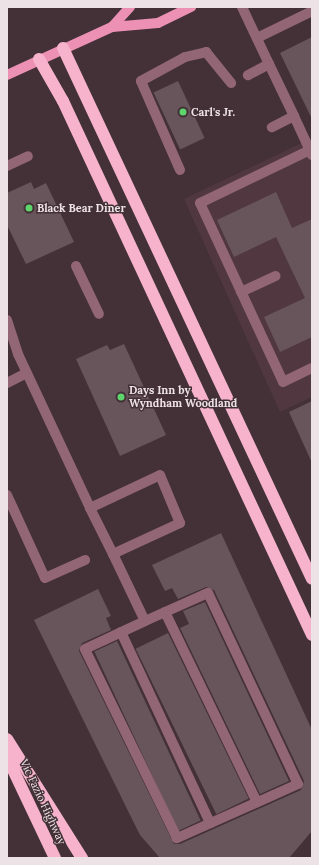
<!DOCTYPE html>
<html>
<head>
<meta charset="utf-8">
<style>
	body { margin:0 }
	#map { position:relative; width:319px; height:865px; overflow:hidden; background:#433137; font-family:Lora,serif }
	div>[style] { position:absolute }
	[style*='--x'] { left:calc(var(--x)*1px); top:calc(var(--y)*1px); width:calc(var(--w)*1px); rotate:calc(var(--a)*1deg) }
	.built>* { inset:0; background:#513840 }
	.building>* { inset:0; background:#68545b; transform-origin:0 0 }
	.minor>* { height:10px; margin:-5px; padding:0 5px; transform-origin:5px; border-radius:5px; background:#936676 }
	.major>* { height:10px; margin:-5px; padding:0 5px; transform-origin:5px; border-radius:5px; background:#ed91b4 }
	.highway>* { height:12px; margin:-6px; padding:0 6px; transform-origin:6px; border-radius:6px; background:#f6b3cb }
	.dots>* { width:11px; height:11px; translate:-50% -50%; box-sizing:border-box; border:2px solid #433137; border-radius:50% }
	span { translate:-50% -50%; white-space:nowrap; text-align:center; line-height:1.15; -webkit-text-stroke:3px #433137; paint-order:stroke }
	.poi-label { font-size:11px; color:#ede2e5; font-weight:700 }
	.left { translate:0 -50%; text-align:left }
	.street-label { font-size:11px; color:#ede2e5 }
	.frame { position:absolute; inset:0; border:8px solid #ede2e5; pointer-events:none }
</style>
</head>
<body>
<div id="map">
	<div class="built">
		<div style="clip-path:polygon(312px 138px,312px 397px,280px 412px,184px 199px)"></div>
	</div>
	<div class="building">
		<div style="clip-path:polygon(312px 37px,312px 119px,280px 53px)"></div>
		<div style="left:178px;top:81px;width:63px;height:27px;rotate:65deg"></div>
		<div style="clip-path:polygon(31px 182px,34px 189px,46px 183px,74px 242px,26px 264px,7px 225px,7px 193px)"></div>
		<div style="clip-path:polygon(276px 192px,292px 228px,312px 219px,312px 337px,280px 352px,264px 317px,305px 298px,276px 237px,234px 257px,217px 220px)"></div>
		<div style="clip-path:polygon(124px 344px,166px 435px,120px 456px,76px 359px,107px 345px,110px 350px)"></div>
		<div style="clip-path:polygon(312px 401px,312px 463px,289px 412px)"></div>
		<div style="clip-path:polygon(221px 533px,312px 730px,312px 831px,289px 858px,160px 858px,140px 835px,133px 821px,34px 620px,98px 589px,111px 616px,106px 618px,111px 630px,82px 643px,79px 651px,174px 844px,180px 844px,301px 790px,304px 781px,214px 590px,206px 587px,178px 599px,172px 588px,165px 591px,152px 565px)"></div>
		<div style="clip-path:polygon(205px 602px,289px 781px,260px 794px,180px 628px,189px 624px,183px 611px)"></div>
		<div style="left:168px;top:633px;width:184px;height:36px;rotate:64deg"></div>
		<div style="left:117px;top:641px;width:198px;height:25px;rotate:65deg"></div>
	</div>
	<div class="minor">
		<div style="--x:242;--y:7;--w:63;--a:64.7"></div>
		<div style="--x:269;--y:64;--w:24;--a:152"></div>
		<div style="--x:257;--y:38;--w:61;--a:-26.1"></div>
		<div style="--x:269;--y:64;--w:58;--a:64.3"></div>
		<div style="--x:294;--y:116;--w:25;--a:153"></div>
		<div style="--x:294;--y:116;--w:43;--a:65.2"></div>
		<div style="--x:310;--y:150;--w:122;--a:154.3"></div>
		<div style="--x:200;--y:203;--w:197;--a:65.1"></div>
		<div style="--x:283;--y:382;--w:32;--a:-26"></div>
		<div style="--x:7;--y:166;--w:23;--a:-25"></div>
		<div style="--x:180;--y:170;--w:97;--a:-113.7"></div>
		<div style="--x:141;--y:81;--w:50;--a:-28.6"></div>
		<div style="--x:185;--y:57;--w:22;--a:-13"></div>
		<div style="--x:206;--y:52;--w:40;--a:51"></div>
		<div style="--x:76;--y:266;--w:53;--a:64.4"></div>
		<div style="--x:241;--y:292;--w:38;--a:-25"></div>
		<div style="--x:7;--y:320;--w:36;--a:72"></div>
		<div style="--x:18;--y:354;--w:170;--a:64.9"></div>
		<div style="--x:90;--y:508;--w:77;--a:-25.2"></div>
		<div style="--x:160;--y:475;--w:52;--a:67.4"></div>
		<div style="--x:180;--y:523;--w:74;--a:155.2"></div>
		<div style="--x:113;--y:554;--w:51;--a:-116.6"></div>
		<div style="--x:7;--y:383;--w:22;--a:-27"></div>
		<div style="--x:7;--y:495;--w:91;--a:65.4"></div>
		<div style="--x:45;--y:578;--w:44;--a:-24.2"></div>
		<div style="--x:113;--y:554;--w:74;--a:64.5"></div>
		<div style="--x:145;--y:621;--w:69;--a:-24"></div>
		<div style="--x:208;--y:593;--w:211;--a:64.8"></div>
		<div style="--x:298;--y:784;--w:133;--a:155.9"></div>
		<div style="--x:177;--y:838;--w:210;--a:-116"></div>
		<div style="--x:85;--y:649;--w:66;--a:-25"></div>
		<div style="--x:165;--y:612;--w:211;--a:64.2"></div>
		<div style="--x:121;--y:632;--w:211;--a:65"></div>
	</div>
	<div class="major">
		<div style="--x:112;--y:27;--w:27;--a:-48"></div>
		<div style="--x:7;--y:75;--w:115;--a:-24.6"></div>
		<div style="--x:112;--y:27;--w:46;--a:-5"></div>
		<div style="--x:158;--y:23;--w:37;--a:-26"></div>
	</div>
	<div class="highway">
		<div style="--x:63;--y:48;--w:586;--a:64.88"></div>
		<div style="--x:39;--y:59;--w:48;--a:60.3"></div>
		<div style="--x:63;--y:101;--w:589;--a:65"></div>
		<div style="--x:7;--y:739;--w:141;--a:57.8"></div>
		<div style="--x:7;--y:757;--w:112;--a:64.6"></div>
	</div>
	<div class="dots">
		<div style="left:183px;top:112px;background:#5dd56c"></div>
		<div style="left:29px;top:208px;background:#5dd56c"></div>
		<div style="left:121px;top:397px;background:#5dd56c"></div>
	</div>
	<div class="poi-label">
		<span class="left" style="left:191px;top:112px">Carl's Jr.</span>
		<span class="left" style="left:37px;top:208px">Black Bear Diner</span>
		<span class="left" style="left:129px;top:397px">Days Inn by<br>Wyndham Woodland</span>
	</div>
	<div class="street-label">
		<span style="left:43px;top:802px;rotate:65deg">Vic Fazio Highway</span>
	</div>
	<div class="frame"></div>
</div>
</body>
</html>
